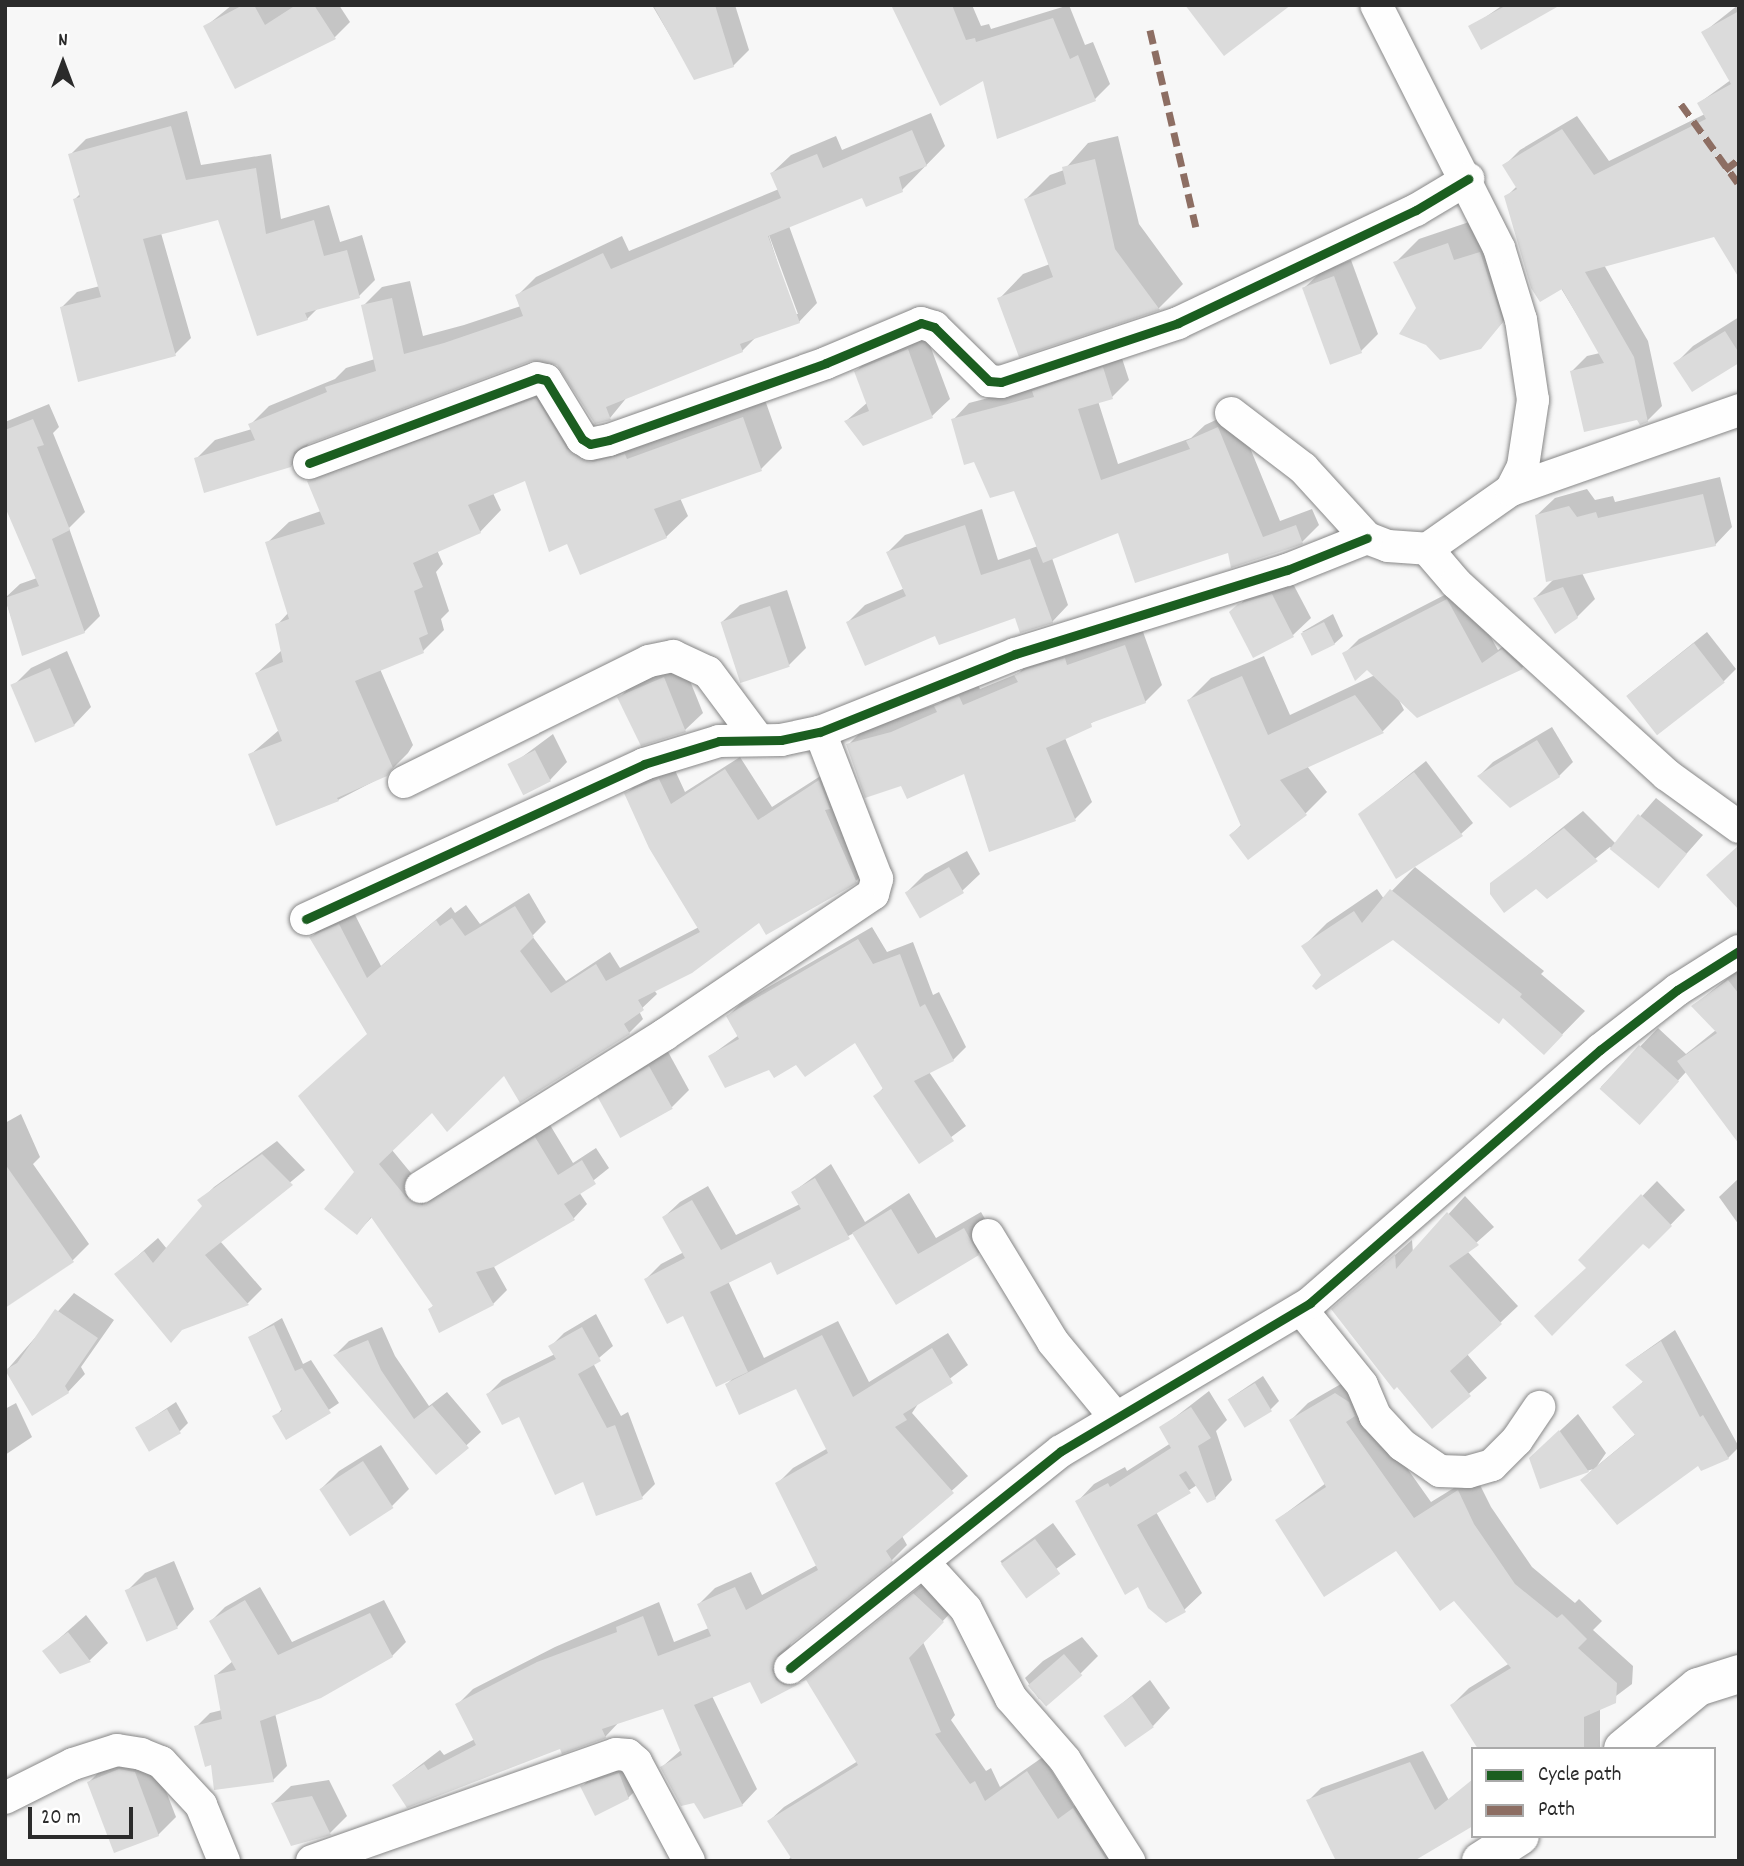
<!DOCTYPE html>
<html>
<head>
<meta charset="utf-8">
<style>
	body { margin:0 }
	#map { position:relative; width:1744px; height:1866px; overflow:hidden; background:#f7f7f7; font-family:Dekko,sans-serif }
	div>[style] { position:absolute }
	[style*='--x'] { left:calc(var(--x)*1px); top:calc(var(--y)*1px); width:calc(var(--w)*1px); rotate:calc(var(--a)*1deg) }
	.shadow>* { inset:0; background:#0003; transform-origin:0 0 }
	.building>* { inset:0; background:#dbdbdb; transform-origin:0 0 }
	.roads { filter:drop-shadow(0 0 2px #878787) drop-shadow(0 0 2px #878787) }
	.street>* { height:32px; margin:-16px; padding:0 16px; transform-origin:16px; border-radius:16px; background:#fefefe }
	.secondary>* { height:38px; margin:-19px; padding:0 19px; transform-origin:19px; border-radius:19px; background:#fefefe }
	.quiet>* { height:7px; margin-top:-3.5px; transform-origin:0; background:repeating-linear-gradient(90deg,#8d6e63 0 14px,transparent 0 21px) }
	.cycleway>* { height:9px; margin:-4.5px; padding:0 4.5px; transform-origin:4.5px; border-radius:4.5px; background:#1b5e20 }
	span { translate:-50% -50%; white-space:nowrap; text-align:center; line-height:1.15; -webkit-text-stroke:5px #fff; paint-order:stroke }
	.frame { position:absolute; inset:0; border:7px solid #2b2b2b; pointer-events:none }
	.legend { position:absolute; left:1471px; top:1747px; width:245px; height:91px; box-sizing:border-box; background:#fff; border:2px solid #aaa; margin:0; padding:9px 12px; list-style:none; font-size:21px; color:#2b2b2b }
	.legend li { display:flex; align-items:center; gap:14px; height:35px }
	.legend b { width:35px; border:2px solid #aaa }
	.north { position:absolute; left:28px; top:28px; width:70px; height:70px; -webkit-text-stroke:5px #fff; paint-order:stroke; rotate:0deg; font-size:19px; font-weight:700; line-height:28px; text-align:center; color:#2b2b2b }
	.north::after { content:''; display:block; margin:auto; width:24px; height:32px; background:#2b2b2b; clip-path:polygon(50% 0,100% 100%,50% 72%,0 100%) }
	.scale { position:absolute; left:28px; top:1807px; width:105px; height:32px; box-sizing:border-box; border:4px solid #2b2b2b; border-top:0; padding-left:9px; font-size:21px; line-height:24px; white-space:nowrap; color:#2b2b2b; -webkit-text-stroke:5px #fff; paint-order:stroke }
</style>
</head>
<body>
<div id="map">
	<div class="shadow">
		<div style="clip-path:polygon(232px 5px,339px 5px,350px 22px,335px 37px,236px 87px,205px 27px)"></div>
		<div style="clip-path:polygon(652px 5px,735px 5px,749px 50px,733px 66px,695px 78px)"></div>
		<div style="clip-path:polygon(902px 5px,972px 5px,981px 26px,989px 24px,991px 29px,1069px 5px,1085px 45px,1093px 42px,1110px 84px,1095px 99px,985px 78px)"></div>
		<div style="clip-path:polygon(1503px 5px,1557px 5px,1482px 47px,1471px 27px)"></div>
		<div style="clip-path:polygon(1738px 5px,1739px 5px,1739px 61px,1704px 32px)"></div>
		<div style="clip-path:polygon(1739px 74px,1715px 235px,1604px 265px,1648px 341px,1662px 406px,1647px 421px,1572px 371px,1587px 356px,1600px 353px,1506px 197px,1517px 186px,1505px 165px,1520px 150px,1577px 116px,1609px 161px,1705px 114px,1699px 103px)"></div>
		<div style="clip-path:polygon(187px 111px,201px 165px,271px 154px,281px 219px,329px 205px,340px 242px,362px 235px,375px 280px,359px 296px,318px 308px,307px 319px,220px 218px,161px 233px,191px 338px,175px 354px,62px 307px,77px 292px,100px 286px,75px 199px,81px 193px,70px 155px,86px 139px)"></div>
		<div style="clip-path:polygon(evenodd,931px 113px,945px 146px,902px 190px,863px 196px,789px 226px,817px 303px,799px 322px,757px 336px,742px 351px,628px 396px,610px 418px,595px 422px,558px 364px,531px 359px,311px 441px,291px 466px,196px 459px,215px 440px,252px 429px,250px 425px,269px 406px,335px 379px,346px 368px,375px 359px,363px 306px,382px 287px,410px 281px,423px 336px,464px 325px,521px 306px,517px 296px,536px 277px,622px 236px,629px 251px,779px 189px,772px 173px,791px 155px,836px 136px,842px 150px,931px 113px,766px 227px,798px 314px,794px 314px,766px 227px)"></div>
		<div style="clip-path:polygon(1118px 136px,1139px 224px,1183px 284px,1159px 308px,1020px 354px,1000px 298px,1023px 274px,1050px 264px,1026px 199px,1050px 175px,1064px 170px,1088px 143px)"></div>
		<div style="clip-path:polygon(1472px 221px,1525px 298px,1480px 347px,1418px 308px,1396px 262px,1419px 239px)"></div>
		<div style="clip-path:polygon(1351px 260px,1378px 334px,1361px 351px,1304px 288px,1322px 271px)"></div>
		<div style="clip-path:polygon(1739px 317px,1739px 361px,1676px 363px,1693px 346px)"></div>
		<div style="clip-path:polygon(925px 332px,950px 399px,932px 416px,846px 421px,868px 402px,856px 371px,874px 354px)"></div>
		<div style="clip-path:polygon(1120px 352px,1129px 380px,1112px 397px,1098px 401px,1118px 464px,1191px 438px,1205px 425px,1235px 411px,1280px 521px,1312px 509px,1319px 525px,1302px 542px,1229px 550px,1119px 531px,1052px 558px,1068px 605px,1052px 622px,1016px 615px,936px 634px,848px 622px,865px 605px,905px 588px,888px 552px,905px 535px,982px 509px,998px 560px,1038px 546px,1015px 489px,975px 460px,953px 420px,969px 403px,1042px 384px)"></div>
		<div style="clip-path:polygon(557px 378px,588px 428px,615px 441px,764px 397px,782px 448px,761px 469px,680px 498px,688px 516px,666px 537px,568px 542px,526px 479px,493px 493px,501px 510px,480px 532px,437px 550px,443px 564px,436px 572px,449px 611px,441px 619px,444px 630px,423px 651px,380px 669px,413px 745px,408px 753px,386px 775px,338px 800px,250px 755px,279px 730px,257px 673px,282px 650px,277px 625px,289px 612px,267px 543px,289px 522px,321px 511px,309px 482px,330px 460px)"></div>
		<div style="clip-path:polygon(49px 404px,59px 427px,53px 433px,85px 512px,69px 528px,100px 616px,84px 632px,23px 653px,5px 598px,20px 584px,37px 578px,5px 475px,5px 422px)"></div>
		<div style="clip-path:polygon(1720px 477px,1732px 527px,1715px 545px,1582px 573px,1595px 599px,1577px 617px,1535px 598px,1555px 578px,1537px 515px,1555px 498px,1587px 489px,1595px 500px,1613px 496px,1615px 502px)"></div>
		<div style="clip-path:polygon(1290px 578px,1311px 618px,1293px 635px,1254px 655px,1232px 613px,1249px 595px)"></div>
		<div style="clip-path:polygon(1462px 586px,1498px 650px,1517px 636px,1536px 653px,1522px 668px,1417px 716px,1397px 696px,1404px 710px,1383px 731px,1307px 766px,1327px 792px,1306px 813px,1231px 835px,1242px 824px,1189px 700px,1211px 678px,1264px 656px,1290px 715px,1375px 675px,1345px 653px,1359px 639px)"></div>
		<div style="clip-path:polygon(787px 590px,806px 648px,789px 665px,722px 622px,740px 605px)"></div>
		<div style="clip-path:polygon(1333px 614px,1343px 636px,1334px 644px,1302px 632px)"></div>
		<div style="clip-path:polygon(1142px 629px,1162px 685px,1145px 702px,1100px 718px,1065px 738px,1092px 802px,1075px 819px,965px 771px,902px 784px,848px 745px,865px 728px,940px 703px,953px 690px,976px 681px,980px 689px,1019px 673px,1033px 658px,1081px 642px,1084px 650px)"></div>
		<div style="clip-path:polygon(1707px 632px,1736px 669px,1724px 681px,1628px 695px)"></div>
		<div style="clip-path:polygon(67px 651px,91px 707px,74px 725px,13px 686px,31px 668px)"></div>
		<div style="clip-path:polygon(682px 661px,703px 713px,685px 730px,619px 698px,637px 680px)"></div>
		<div style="clip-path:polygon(1552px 727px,1573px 762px,1559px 776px,1479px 776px,1493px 762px)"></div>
		<div style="clip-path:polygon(553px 734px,567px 762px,550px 780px,510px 766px)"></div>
		<div style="clip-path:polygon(740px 757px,772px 807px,833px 768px,870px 867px,856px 881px,760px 920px,654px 990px,657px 994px,639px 1011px,643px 1019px,629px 1033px,504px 1073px,432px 1111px,392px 1150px,420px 1184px,550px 1125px,573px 1163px,596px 1148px,609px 1168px,579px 1192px,587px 1204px,574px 1218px,493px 1265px,507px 1290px,493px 1304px,440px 1330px,430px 1309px,434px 1305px,373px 1216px,357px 1233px,357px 1172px,369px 1033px,312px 937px,325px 923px,353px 911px,381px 966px,451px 907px,455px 913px,466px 905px,480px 924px,529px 893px,546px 922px,532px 936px,566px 981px,610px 952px,620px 968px,699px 927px,626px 794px,640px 780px,673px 766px,685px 792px)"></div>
		<div style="clip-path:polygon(1426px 761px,1473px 823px,1461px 834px,1360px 814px)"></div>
		<div style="clip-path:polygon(1656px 798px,1703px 835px,1658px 886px,1610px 847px,1547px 897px,1536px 886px,1492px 884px,1583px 811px,1616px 844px)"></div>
		<div style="clip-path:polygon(967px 851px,980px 874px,962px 891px,907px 892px,925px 874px)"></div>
		<div style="clip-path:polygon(1415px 867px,1544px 971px,1541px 974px,1585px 1011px,1544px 1053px,1504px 1017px,1393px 937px,1323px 975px,1304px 946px,1327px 923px,1377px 889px,1384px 899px)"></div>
		<div style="clip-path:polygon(872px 927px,887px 952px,913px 942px,933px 995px,939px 992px,966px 1047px,953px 1060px,929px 1072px,966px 1126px,919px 1161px,875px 1097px,884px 1087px,856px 1040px,770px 1068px,710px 1056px,739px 1035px,728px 1016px,741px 1003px)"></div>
		<div style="clip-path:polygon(1739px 969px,1739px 1141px,1686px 1072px,1656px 1104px,1601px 1087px,1658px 1028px,1686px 1054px,1716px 1030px,1693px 1006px)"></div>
		<div style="clip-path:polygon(667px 1050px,689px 1090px,672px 1107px,600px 1099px,617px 1081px)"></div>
		<div style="clip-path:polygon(21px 1114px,40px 1157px,33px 1164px,89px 1244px,73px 1260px,5px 1303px,5px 1123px)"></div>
		<div style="clip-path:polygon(277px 1141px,305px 1170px,220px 1241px,262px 1289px,248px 1303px,184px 1327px,117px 1274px,158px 1238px,167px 1249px,204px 1206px,200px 1201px,214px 1187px)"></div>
		<div style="clip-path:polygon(831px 1164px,865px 1222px,909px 1193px,936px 1238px,981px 1212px,995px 1236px,978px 1254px,897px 1303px,854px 1233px,778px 1273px,772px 1260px,728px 1281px,764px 1358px,838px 1321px,869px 1382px,948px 1333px,968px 1365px,920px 1401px,912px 1413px,968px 1476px,902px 1536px,907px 1545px,891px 1561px,792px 1641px,787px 1653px,813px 1669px,800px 1681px,762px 1702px,751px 1680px,712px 1696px,757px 1789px,742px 1805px,694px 1801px,662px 1767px,681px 1750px,664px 1707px,620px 1721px,605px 1737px,394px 1785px,440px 1750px,444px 1755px,475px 1739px,457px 1705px,473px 1689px,555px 1647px,659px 1602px,674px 1642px,709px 1628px,699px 1604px,715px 1588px,751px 1572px,762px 1595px,817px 1565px,777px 1484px,793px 1468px,828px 1448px,797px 1387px,727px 1384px,734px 1377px,684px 1314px,646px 1279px,661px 1264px,684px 1252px,664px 1217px,680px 1202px,708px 1186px,736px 1235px,800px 1204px,793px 1192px)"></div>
		<div style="clip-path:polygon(1739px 1178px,1739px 1225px,1719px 1197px)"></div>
		<div style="clip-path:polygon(1657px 1181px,1685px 1210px,1649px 1247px,1643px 1241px,1588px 1267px,1580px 1260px)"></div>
		<div style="clip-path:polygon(1465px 1196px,1494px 1227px,1467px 1251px,1518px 1306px,1467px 1354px,1487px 1378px,1432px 1426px,1333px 1310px,1412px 1240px,1413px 1253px)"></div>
		<div style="clip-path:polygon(74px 1293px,114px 1320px,81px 1367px,85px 1374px,68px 1392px,6px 1371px)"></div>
		<div style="clip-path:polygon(596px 1314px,613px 1346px,593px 1363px,621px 1416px,628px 1412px,655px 1484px,642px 1497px,584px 1480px,520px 1414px,488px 1394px,502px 1380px,555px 1354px,550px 1347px,564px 1333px)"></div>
		<div style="clip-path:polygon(282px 1318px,303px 1364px,311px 1360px,339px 1403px,287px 1438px,275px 1417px,283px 1408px,250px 1337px)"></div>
		<div style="clip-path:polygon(382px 1327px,395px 1356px,429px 1406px,447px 1392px,481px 1432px,436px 1473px,335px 1355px,349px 1341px)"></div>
		<div style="clip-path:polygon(1675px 1330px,1739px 1447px,1728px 1458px,1582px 1480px,1593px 1469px,1541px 1487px,1549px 1441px,1578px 1414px,1606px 1453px,1597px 1466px,1637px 1433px,1614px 1407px,1644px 1381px,1627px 1364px)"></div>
		<div style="clip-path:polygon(1263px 1376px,1279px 1401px,1270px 1410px,1229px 1399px)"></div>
		<div style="clip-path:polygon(1353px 1377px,1363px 1406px,1431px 1502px,1475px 1475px,1491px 1507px,1532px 1567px,1575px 1603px,1579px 1599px,1602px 1621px,1593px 1630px,1633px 1666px,1632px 1684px,1600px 1708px,1600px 1749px,1569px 1749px,1452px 1705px,1469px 1688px,1510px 1663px,1455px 1599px,1397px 1549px,1277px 1520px,1326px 1483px,1291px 1420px,1308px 1403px)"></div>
		<div style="clip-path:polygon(1209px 1391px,1227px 1420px,1216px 1431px,1232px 1480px,1215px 1498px,1197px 1485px,1156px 1512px,1202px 1593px,1184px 1610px,1139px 1584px,1077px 1502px,1094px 1484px,1125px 1467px,1127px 1471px,1171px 1443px,1161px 1428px)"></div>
		<div style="clip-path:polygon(176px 1402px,188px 1423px,180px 1431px,137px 1428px)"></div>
		<div style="clip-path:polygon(16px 1403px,32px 1437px,5px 1455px,5px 1409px)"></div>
		<div style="clip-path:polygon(381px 1445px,409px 1489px,392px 1506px,349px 1533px,321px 1489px,339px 1471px)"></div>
		<div style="left:1053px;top:1523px;width:39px;height:65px;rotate:54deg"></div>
		<div style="clip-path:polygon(174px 1561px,194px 1609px,177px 1627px,127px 1591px,145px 1573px)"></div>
		<div style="clip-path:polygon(929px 1579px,957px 1606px,923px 1642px,955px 1715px,951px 1720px,986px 1771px,991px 1768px,1000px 1787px,1043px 1757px,1074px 1806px,1089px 1794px,1122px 1846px,1107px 1861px,787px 1861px,792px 1856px,769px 1821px,784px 1807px,858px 1761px,808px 1679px)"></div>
		<div style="clip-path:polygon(260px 1587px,292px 1642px,384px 1600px,406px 1642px,392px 1656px,275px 1713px,287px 1766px,273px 1780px,213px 1763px,196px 1727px,210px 1713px,222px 1710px,216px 1675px,233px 1661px,211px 1621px,225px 1607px)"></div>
		<div style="clip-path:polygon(86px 1615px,108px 1643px,90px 1660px,60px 1672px,45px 1651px)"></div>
		<div style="clip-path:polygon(1082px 1637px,1098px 1656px,1081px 1673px,1039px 1699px,1025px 1678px,1043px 1661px)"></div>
		<div style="clip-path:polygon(1150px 1680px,1170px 1708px,1153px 1726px,1106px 1717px)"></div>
		<div style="clip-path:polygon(1423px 1751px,1456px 1814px,1308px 1801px,1321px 1788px)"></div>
		<div style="clip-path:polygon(152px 1755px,176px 1817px,158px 1835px,89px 1782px,106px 1765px)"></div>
		<div style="clip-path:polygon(627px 1766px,636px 1790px,628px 1798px,582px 1787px,590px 1778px)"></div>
		<div style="clip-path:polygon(329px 1780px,347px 1816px,330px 1833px,292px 1844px,273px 1803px,291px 1786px)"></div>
	</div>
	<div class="building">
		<div style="clip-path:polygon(243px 5px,254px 5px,265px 25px,296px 5px,314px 5px,336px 39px,235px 89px,203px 26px)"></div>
		<div style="clip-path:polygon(653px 5px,715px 5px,734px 67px,694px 80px)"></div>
		<div style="clip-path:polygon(891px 5px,952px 5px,966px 40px,975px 38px,976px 42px,1053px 18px,1070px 59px,1078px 55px,1096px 101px,997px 139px,983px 81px,940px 106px)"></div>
		<div style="clip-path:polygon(1185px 5px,1291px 5px,1224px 56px)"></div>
		<div style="clip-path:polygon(1507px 5px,1557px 7px,1481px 50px,1468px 26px)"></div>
		<div style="clip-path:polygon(1739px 11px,1739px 278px,1714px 237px,1585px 272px,1634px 357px,1648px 422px,1640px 425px,1637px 420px,1584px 432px,1570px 371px,1604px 363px,1562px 289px,1540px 302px,1531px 288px,1504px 196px,1517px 189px,1502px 165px,1562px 129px,1594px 175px,1706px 119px,1697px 103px,1731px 84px,1701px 32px)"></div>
		<div style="clip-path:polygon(171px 126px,186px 180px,256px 168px,266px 234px,314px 220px,324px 256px,347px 250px,360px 298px,305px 313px,308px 320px,257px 336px,218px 220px,143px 239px,176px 356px,78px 382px,60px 307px,101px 297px,73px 199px,80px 197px,68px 154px)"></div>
		<div style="clip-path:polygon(912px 130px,927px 166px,899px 177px,903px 192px,866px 207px,862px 198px,768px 236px,800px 323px,740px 344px,743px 352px,606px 407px,611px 420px,595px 424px,557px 365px,531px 361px,303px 446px,294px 452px,291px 467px,204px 493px,194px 458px,255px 440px,248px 424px,327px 392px,325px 387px,376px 371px,361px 305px,392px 298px,404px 354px,444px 343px,523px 316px,515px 295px,603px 253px,611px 269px,781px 198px,770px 173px,817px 154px,823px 168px)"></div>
		<div style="clip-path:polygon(1095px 159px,1115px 249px,1160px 310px,1019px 357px,997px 298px,1053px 277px,1024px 199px,1066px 184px,1062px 167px)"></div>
		<div style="clip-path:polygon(1448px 243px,1454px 260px,1480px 252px,1503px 322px,1481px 349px,1440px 360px,1426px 345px,1399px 334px,1416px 308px,1393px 262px)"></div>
		<div style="left:1334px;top:276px;width:82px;height:34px;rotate:70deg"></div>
		<div style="clip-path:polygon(1725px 331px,1739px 353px,1739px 363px,1692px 392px,1673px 363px)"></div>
		<div style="clip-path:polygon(908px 349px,933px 418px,863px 446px,844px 421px,869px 411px,854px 371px)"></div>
		<div style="clip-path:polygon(1103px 367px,1113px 399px,1078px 409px,1101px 480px,1190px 449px,1186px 441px,1218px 427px,1263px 537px,1296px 525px,1303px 544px,1231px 568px,1228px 553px,1135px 583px,1118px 533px,1043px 563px,1014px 491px,990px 498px,974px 462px,964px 465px,951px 419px,1034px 397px,1032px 391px)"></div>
		<div style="clip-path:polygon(536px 398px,567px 449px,593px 462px,625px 454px,627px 459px,743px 417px,762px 471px,654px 509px,667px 538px,580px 575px,567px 544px,549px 552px,525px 481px,468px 505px,481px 533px,413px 563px,423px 587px,414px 591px,428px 634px,419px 638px,424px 653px,355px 681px,393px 768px,387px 776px,337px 798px,339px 801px,276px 826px,248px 754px,282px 741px,255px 673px,283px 662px,275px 624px,289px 619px,265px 542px,325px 524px,307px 481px)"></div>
		<div style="clip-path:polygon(33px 419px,44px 445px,37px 447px,70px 530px,52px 539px,85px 633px,22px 656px,5px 598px,39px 586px,5px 507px,5px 430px)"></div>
		<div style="clip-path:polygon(1703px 494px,1716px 546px,1546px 582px,1535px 515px,1569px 506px,1577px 517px,1596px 512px,1598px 518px)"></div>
		<div style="clip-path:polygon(965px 525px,981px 575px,1030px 559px,1053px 623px,1020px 633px,1015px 618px,939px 645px,935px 636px,865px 666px,846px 622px,906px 596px,886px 552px)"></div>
		<div style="clip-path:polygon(1563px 587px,1578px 618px,1555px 634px,1533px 598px)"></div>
		<div style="clip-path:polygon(1272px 594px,1294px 637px,1253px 658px,1229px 612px,1238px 604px)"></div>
		<div style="clip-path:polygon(1447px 599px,1482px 663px,1502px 649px,1523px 669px,1417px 718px,1367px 670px,1355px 681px,1342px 653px)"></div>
		<div style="left:770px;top:606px;width:64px;height:52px;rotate:72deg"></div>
		<div style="left:1324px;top:622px;width:25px;height:26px;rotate:64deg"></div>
		<div style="left:1694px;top:643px;width:50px;height:86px;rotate:52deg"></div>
		<div style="clip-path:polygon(1125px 645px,1146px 703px,1091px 723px,1092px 727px,1046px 748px,1076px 821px,989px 852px,964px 774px,907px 799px,901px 786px,865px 798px,846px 744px,891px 732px,937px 712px,934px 706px,959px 696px,963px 705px,1018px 682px,1014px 675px,1027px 669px,1065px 658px,1067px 665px)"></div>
		<div style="left:50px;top:668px;width:63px;height:43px;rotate:67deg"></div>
		<div style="clip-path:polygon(1242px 676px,1268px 735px,1355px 695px,1384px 733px,1280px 780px,1307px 815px,1248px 860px,1229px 835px,1241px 826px,1187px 700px)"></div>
		<div style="clip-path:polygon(664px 677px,686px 732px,641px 746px,617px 697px)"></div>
		<div style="clip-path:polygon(1537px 740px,1560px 777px,1510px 808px,1477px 776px)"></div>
		<div style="left:535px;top:750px;width:35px;height:31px;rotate:63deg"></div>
		<div style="clip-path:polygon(725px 769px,758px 820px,819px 780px,830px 809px,825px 810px,857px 883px,766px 935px,759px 923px,692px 973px,638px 1000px,644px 1010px,624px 1024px,630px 1034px,520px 1103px,504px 1076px,447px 1132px,432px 1113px,379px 1164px,406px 1197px,422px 1205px,535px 1137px,558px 1175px,582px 1160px,596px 1184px,564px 1204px,575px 1220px,494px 1267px,476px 1272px,494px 1305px,439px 1333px,428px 1309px,433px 1306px,371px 1217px,357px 1235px,324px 1209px,354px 1172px,298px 1096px,367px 1034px,309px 937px,339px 924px,367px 978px,436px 920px,440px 926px,452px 918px,465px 936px,515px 906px,534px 937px,520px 951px,551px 993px,596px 964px,606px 981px,700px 932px,649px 848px,624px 793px,659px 779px,671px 804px)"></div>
		<div style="clip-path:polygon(1414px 772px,1463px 836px,1396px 879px,1358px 814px)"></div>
		<div style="left:1638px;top:814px;width:63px;height:45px;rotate:39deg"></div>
		<div style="clip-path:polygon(1564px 828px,1598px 861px,1547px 899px,1536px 889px,1504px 913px,1490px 894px,1490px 883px)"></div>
		<div style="clip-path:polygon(1739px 845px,1739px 910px,1706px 875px)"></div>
		<div style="left:949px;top:867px;width:30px;height:51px;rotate:60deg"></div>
		<div style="clip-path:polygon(1390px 889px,1522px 994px,1520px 997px,1563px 1035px,1544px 1055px,1503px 1018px,1499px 1024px,1393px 940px,1316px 990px,1312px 986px,1321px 975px,1301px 946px,1354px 911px,1362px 923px)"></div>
		<div style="clip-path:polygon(858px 939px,873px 964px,900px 954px,920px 1007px,925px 1004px,954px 1061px,914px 1081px,954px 1141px,919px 1164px,873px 1096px,883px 1089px,855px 1043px,805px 1077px,796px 1065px,774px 1078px,769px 1070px,725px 1088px,708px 1056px,739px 1039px,726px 1016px)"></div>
		<div style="clip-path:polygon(1728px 980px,1739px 994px,1739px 1144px,1677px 1061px,1717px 1033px,1691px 1006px)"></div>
		<div style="left:1639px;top:1045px;width:54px;height:59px;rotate:42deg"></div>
		<div style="left:649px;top:1066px;width:49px;height:60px;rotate:61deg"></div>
		<div style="clip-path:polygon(262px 1154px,293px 1185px,205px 1255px,249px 1305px,182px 1330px,171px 1343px,114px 1274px,144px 1251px,153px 1263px,202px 1206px,197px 1200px)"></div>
		<div style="clip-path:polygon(5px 1164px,74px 1262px,5px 1308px)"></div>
		<div style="clip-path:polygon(815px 1178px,850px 1239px,777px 1275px,771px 1262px,710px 1292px,748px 1372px,716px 1387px,683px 1316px,667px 1324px,644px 1279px,685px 1258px,662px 1217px,692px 1200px,721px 1250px,801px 1209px,791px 1192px)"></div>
		<div style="clip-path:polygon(1641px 1194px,1672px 1226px,1649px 1249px,1643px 1244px,1552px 1336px,1534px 1316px,1586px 1268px,1578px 1260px)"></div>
		<div style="clip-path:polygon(891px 1209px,918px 1254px,964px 1228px,979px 1255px,896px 1305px,852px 1233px)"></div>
		<div style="clip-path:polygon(1447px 1212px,1479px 1245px,1449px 1266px,1502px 1324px,1450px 1371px,1471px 1396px,1432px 1429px,1397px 1387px,1394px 1390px,1331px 1309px,1395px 1254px,1396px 1269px)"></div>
		<div style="clip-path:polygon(55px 1309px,98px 1338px,65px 1386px,69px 1393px,32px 1416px,5px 1370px,17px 1363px)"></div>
		<div style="clip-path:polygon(274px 1325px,295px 1371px,302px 1368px,331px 1413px,286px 1440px,272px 1416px,282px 1411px,248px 1337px)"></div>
		<div style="clip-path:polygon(582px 1327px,601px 1361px,578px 1374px,607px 1428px,615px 1425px,643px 1499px,596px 1516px,583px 1482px,555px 1495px,519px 1417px,502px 1425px,486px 1394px,556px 1359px,548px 1346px)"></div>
		<div style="clip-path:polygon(822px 1335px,853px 1397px,932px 1348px,953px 1383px,903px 1414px,907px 1420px,895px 1427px,954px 1493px,886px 1551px,893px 1562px,778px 1654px,772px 1670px,776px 1680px,784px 1685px,801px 1683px,761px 1704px,750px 1682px,694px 1705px,743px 1806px,704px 1819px,694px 1803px,681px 1806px,660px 1767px,682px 1755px,663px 1709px,602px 1729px,606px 1738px,562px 1754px,560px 1749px,407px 1808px,392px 1785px,424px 1764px,428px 1770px,476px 1745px,455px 1704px,537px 1662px,617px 1632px,616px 1627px,643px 1616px,658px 1656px,711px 1636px,697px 1604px,735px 1587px,746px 1610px,818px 1570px,775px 1483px,828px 1453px,796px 1389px,739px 1415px,725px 1384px)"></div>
		<div style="clip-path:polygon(368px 1340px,381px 1370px,414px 1419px,432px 1405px,469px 1448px,436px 1475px,333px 1355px)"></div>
		<div style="clip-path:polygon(1661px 1341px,1700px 1417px,1703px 1415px,1729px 1459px,1701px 1471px,1698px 1466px,1617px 1525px,1580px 1480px,1635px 1435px,1612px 1407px,1643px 1382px,1625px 1365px)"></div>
		<div style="left:1255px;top:1383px;width:33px;height:32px;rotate:59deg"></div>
		<div style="clip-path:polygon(1335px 1393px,1349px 1402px,1355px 1416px,1346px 1422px,1414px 1518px,1458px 1490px,1474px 1524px,1515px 1584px,1557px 1618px,1562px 1614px,1587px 1639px,1578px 1648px,1617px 1683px,1616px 1703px,1584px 1717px,1584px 1749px,1478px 1749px,1450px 1705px,1511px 1668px,1454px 1601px,1440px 1611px,1396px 1551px,1324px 1597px,1275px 1520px,1326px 1487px,1289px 1420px)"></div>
		<div style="clip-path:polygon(1191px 1407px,1211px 1438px,1198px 1446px,1216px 1499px,1207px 1503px,1186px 1471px,1179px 1475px,1191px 1493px,1137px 1525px,1186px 1612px,1166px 1623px,1148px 1608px,1138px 1587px,1125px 1595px,1075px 1501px,1108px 1483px,1110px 1487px,1171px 1448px,1159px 1427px)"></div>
		<div style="left:167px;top:1409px;width:28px;height:37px;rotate:60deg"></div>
		<div style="clip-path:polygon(1559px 1430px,1589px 1472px,1540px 1489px,1529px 1458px)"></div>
		<div style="left:363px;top:1461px;width:56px;height:52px;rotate:57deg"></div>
		<div style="left:1035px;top:1539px;width:43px;height:42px;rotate:54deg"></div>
		<div style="left:156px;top:1577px;width:56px;height:34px;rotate:67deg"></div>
		<div style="clip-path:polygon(913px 1593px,944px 1622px,909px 1658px,941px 1732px,935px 1734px,970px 1784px,975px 1781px,985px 1801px,1027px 1771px,1058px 1819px,1073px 1808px,1107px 1861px,793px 1861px,767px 1821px,858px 1765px,806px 1680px,801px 1682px)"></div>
		<div style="clip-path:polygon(245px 1600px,278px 1655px,370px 1613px,393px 1657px,321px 1698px,260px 1721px,274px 1782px,214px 1790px,211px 1765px,205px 1767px,194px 1726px,222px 1719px,214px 1675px,236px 1670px,209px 1621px)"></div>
		<div style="clip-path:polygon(68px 1632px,91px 1662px,60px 1674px,42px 1651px)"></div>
		<div style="left:1064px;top:1654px;width:28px;height:48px;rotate:49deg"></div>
		<div style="left:1132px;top:1696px;width:38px;height:35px;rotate:55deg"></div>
		<div style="clip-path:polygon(1410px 1762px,1435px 1810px,1473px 1779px,1473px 1826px,1414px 1861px,1336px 1861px,1306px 1800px)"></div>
		<div style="clip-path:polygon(119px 1769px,135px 1772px,159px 1836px,114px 1853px,87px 1782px)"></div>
		<div style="clip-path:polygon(619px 1773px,629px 1799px,595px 1816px,580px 1786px)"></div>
		<div style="clip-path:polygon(312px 1796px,331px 1835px,291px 1846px,271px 1803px)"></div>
	</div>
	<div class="roads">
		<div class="street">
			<div style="--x:1231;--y:413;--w:91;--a:37.4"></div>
			<div style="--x:1303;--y:468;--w:95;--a:47.6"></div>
			<div style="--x:1367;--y:538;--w:22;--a:21"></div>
			<div style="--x:1388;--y:546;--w:39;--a:4"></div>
			<div style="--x:1427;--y:549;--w:103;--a:-35.1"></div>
			<div style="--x:1511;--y:490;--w:27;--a:-63"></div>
			<div style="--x:1523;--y:466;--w:67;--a:-81.4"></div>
			<div style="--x:1533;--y:400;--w:81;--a:-98.5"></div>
			<div style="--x:1521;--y:320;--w:75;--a:-107"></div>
			<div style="--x:1499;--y:248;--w:272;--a:-116.8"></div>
			<div style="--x:309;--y:463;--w:243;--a:-20.4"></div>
			<div style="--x:537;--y:378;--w:9;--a:13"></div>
			<div style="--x:546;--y:380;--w:69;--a:58.6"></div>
			<div style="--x:582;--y:439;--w:9;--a:32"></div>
			<div style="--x:590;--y:444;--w:19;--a:-12"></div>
			<div style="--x:609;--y:440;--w:230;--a:-19.5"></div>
			<div style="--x:826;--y:363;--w:103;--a:-22.8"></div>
			<div style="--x:921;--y:323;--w:14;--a:17"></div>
			<div style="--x:934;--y:327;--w:77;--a:44.5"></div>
			<div style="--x:989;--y:381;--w:12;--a:5"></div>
			<div style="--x:1001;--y:382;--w:187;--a:-18.4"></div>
			<div style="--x:1178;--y:323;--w:263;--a:-25.4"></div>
			<div style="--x:1416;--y:210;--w:61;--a:-30.8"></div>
			<div style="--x:1511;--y:490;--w:242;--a:-19.3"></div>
			<div style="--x:1427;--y:549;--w:45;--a:49.5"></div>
			<div style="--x:1456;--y:583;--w:285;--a:42.3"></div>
			<div style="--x:1667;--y:775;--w:89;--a:35.8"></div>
			<div style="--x:404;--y:782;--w:273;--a:-26.3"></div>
			<div style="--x:649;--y:661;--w:25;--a:-12"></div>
			<div style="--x:673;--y:656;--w:38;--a:25"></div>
			<div style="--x:708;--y:672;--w:82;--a:53.4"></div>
			<div style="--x:306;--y:919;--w:372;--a:-24.6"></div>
			<div style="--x:644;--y:764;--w:78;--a:-17"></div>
			<div style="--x:719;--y:741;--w:62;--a:-0.9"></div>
			<div style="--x:781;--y:740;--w:40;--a:-12"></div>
			<div style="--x:820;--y:732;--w:210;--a:-21.8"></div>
			<div style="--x:1015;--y:654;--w:285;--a:-17.2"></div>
			<div style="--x:1287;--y:570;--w:86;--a:-21.8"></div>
			<div style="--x:421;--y:1187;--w:287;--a:-32"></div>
			<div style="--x:664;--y:1035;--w:252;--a:-34"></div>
			<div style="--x:873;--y:894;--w:16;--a:-75"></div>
			<div style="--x:877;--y:879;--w:158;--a:-111.2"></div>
			<div style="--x:988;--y:1235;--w:125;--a:58.7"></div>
			<div style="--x:1053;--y:1342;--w:97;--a:50.4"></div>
			<div style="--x:1301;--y:1309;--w:97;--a:51.2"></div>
			<div style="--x:1362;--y:1385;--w:34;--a:67"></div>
			<div style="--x:1375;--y:1416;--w:40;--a:47"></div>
			<div style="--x:1402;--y:1445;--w:46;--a:34.4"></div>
			<div style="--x:1440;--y:1471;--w:28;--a:2"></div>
			<div style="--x:1468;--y:1472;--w:25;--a:-16"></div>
			<div style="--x:1492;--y:1465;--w:35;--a:-45"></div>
			<div style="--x:1517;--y:1440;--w:40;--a:-56"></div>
			<div style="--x:924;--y:1563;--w:62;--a:47.6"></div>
			<div style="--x:966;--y:1609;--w:100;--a:63.2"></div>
			<div style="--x:1011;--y:1698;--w:82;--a:48.9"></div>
			<div style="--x:1065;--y:1760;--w:120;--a:57.6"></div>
			<div style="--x:790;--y:1668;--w:347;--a:-38.7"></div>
			<div style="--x:1061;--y:1451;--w:290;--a:-30.7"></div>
			<div style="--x:1310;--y:1303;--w:385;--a:-41.1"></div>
			<div style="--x:1600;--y:1050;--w:98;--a:-37.9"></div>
			<div style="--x:1677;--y:990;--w:73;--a:-32.2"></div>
			<div style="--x:5;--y:1798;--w:76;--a:-26.6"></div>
			<div style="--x:73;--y:1764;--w:46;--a:-17.7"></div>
			<div style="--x:117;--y:1750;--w:24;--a:9"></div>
			<div style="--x:141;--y:1754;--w:22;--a:22"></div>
			<div style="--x:161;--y:1762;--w:59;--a:47.1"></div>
			<div style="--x:201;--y:1805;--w:61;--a:67.7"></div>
			<div style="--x:312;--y:1861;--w:322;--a:-19.4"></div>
			<div style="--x:616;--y:1754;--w:12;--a:5"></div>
			<div style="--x:628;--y:1755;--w:11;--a:41"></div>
			<div style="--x:636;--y:1762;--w:112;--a:61.8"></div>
		</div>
		<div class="secondary">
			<div style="--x:1623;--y:1749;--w:97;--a:-39.6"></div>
			<div style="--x:1698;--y:1687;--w:43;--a:-17.6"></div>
			<div style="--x:1481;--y:1861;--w:46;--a:-32.7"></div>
		</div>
	</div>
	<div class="quiet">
		<div style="--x:1150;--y:30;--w:202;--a:76.9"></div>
		<div style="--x:1681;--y:104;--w:97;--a:54.2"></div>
		<div style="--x:1725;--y:170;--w:18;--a:-38"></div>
	</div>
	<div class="cycleway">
		<div style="--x:309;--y:463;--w:243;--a:-20.4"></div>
		<div style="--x:537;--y:378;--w:9;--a:13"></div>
		<div style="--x:546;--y:380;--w:69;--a:58.6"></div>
		<div style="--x:582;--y:439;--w:9;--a:32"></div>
		<div style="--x:590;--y:444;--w:19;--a:-12"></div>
		<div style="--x:609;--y:440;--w:230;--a:-19.5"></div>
		<div style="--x:826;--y:363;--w:103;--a:-22.8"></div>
		<div style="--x:921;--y:323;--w:14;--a:17"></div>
		<div style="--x:934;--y:327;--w:77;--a:44.5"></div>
		<div style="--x:989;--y:381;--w:12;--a:5"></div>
		<div style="--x:1001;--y:382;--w:187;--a:-18.4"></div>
		<div style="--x:1178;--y:323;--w:263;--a:-25.4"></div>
		<div style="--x:1416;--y:210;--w:61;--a:-30.8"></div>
		<div style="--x:306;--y:919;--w:372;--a:-24.6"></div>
		<div style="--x:644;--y:764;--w:78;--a:-17"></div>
		<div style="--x:719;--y:741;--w:62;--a:-0.9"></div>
		<div style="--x:781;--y:740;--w:40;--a:-12"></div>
		<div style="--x:820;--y:732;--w:210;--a:-21.8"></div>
		<div style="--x:1015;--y:654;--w:285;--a:-17.2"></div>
		<div style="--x:1287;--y:570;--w:86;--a:-21.8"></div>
		<div style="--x:790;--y:1668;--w:347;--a:-38.7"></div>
		<div style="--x:1061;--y:1451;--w:290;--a:-30.7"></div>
		<div style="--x:1310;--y:1303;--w:385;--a:-41.1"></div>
		<div style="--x:1600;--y:1050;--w:98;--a:-37.9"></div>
		<div style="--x:1677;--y:990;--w:73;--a:-32.2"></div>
	</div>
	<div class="frame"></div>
	<ul class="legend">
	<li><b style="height:9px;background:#1b5e20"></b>Cycle path</li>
	<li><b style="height:9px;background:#8d6e63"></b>Path</li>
	</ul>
	<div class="north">N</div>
	<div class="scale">20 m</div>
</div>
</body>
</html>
